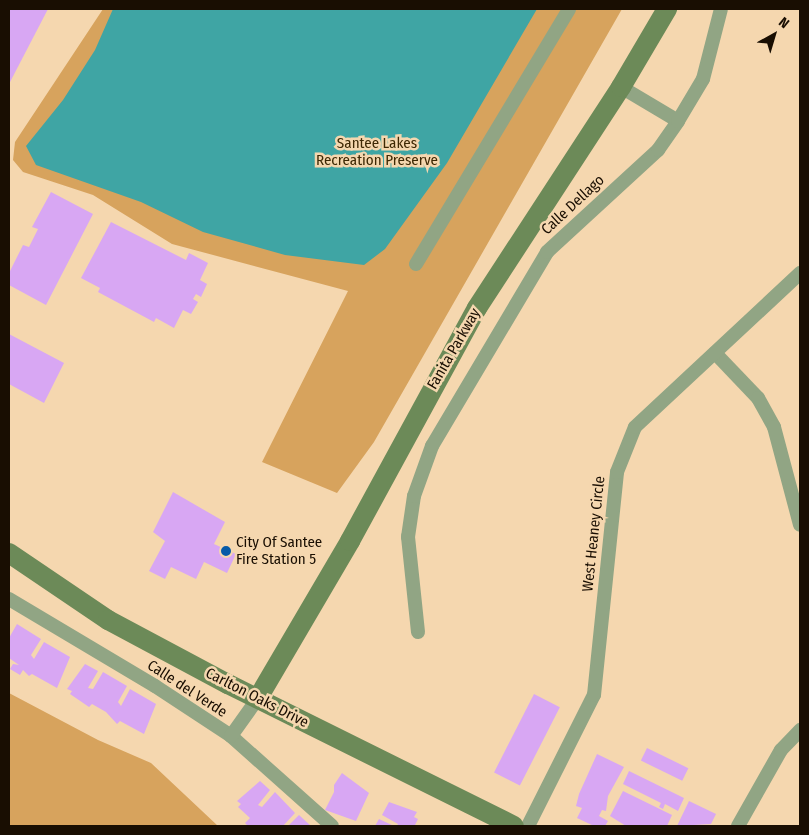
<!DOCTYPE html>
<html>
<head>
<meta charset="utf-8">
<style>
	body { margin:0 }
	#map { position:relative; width:809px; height:835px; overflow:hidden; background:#f5d7af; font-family:"Fira Sans Condensed",sans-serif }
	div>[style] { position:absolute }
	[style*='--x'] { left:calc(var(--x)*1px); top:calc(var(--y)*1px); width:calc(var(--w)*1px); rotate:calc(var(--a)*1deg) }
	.green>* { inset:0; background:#d7a35d }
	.water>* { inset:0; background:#3fa5a4 }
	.building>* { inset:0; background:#d8a7f3; transform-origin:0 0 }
	.street>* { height:14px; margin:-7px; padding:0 7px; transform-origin:7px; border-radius:7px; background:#91a584 }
	.secondary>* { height:20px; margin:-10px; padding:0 10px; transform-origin:10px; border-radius:10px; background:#6c8a58 }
	.dots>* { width:14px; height:14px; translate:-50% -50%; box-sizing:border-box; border:2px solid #f5d7af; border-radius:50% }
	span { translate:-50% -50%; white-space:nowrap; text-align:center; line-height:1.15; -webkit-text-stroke:5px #f5d7af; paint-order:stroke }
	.park-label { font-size:15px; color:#3e2804 }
	.street-label { font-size:15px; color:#190e02 }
	.poi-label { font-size:15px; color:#190e02 }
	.left { translate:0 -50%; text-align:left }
	.frame { position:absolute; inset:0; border:10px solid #190e02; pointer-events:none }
	.north { position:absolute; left:749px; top:10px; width:50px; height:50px; -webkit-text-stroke:4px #f5d7af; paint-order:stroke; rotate:39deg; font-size:14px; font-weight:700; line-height:20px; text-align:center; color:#190e02 }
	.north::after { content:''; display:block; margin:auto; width:18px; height:22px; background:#190e02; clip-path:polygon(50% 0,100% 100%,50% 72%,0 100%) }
</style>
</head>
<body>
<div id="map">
	<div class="green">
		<div style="clip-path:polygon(103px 9px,622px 9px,374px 442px,337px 493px,262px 462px,348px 291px,172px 244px,93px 195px,23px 172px,13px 160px,15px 142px)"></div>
		<div style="clip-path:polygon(9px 693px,98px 740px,151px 763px,218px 826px,9px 826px)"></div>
	</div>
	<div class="water">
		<div style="clip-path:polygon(113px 9px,537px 9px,447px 163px,385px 249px,364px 265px,285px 255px,203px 232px,141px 202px,36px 165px,26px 146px,63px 100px,95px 50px)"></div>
	</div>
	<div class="building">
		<div style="clip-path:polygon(9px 9px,48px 9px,9px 84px)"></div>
		<div style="clip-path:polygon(51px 192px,93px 214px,46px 305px,9px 285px,9px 273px,23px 245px,29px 247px,38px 229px,32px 227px)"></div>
		<div style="clip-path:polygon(111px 222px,186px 260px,189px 253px,208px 263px,200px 280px,207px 284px,201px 297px,196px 294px,193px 299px,198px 302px,191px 314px,183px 310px,174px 328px,156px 318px,154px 322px,98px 292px,100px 288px,81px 278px)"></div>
		<div style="clip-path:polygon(9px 334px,64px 363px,44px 403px,9px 384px)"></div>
		<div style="clip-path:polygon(173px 492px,225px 522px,214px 544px,236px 554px,227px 573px,204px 562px,196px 579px,171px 567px,165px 579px,149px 571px,165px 541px,153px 532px)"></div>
		<div style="clip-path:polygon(17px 624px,41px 639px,31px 655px,34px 659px,44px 642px,70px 657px,57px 688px,32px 674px,29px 676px,23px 670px,20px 675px,10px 669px,13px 664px,19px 665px,9px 658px,9px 638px)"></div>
		<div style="clip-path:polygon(85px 664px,98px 671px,88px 688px,93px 689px,103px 672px,127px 686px,118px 702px,121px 706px,130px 689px,156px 704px,144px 734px,120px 721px,117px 724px,106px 712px,92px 704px,89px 707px,70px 694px,72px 691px,67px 689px)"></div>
		<div style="left:534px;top:694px;width:29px;height:88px;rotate:27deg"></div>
		<div style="left:647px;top:748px;width:46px;height:14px;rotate:26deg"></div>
		<div style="clip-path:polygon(597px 754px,624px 767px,608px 796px,606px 811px,602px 810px,599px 816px,608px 821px,605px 826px,594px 826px,577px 818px,582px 808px,576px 806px,579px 794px)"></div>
		<div style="clip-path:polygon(629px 771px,684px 798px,678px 811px,665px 804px,663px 809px,659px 807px,661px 803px,623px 784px)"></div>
		<div style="clip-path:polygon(342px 773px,369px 793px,356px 821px,325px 810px,334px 792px,334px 785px)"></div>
		<div style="clip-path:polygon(260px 781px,270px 790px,258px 805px,262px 807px,275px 792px,295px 813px,283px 826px,248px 826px,245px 823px,250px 818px,238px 807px,241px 804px,237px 801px)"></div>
		<div style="clip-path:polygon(623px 791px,672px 815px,667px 826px,626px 826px,610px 816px)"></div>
		<div style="clip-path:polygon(689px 801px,716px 814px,711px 824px,677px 826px)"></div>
		<div style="clip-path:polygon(389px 802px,417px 812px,414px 817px,418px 819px,415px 825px,417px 826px,397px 826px,398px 824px,382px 815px)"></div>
		<div style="clip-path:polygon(299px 815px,311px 826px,288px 826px)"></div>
		<div style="clip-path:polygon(379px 819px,394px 826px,375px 826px)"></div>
	</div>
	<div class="street">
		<div style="--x:621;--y:87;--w:66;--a:30.8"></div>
		<div style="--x:416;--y:264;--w:297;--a:-59"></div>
		<div style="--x:715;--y:353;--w:62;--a:46.3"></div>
		<div style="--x:758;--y:398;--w:33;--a:61"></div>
		<div style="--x:774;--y:427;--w:101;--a:75.1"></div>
		<div style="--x:9;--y:599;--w:170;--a:30.8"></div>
		<div style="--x:155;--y:686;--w:91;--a:33.3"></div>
		<div style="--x:231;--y:736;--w:135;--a:41.7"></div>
		<div style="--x:418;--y:632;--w:96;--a:-96"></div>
		<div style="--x:408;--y:537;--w:41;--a:-81.7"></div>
		<div style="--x:414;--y:496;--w:53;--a:-70.2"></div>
		<div style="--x:432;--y:446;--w:226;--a:-59.3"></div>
		<div style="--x:547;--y:252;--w:151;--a:-42.6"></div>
		<div style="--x:658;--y:150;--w:35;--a:-55"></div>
		<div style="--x:678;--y:121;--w:49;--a:-59.2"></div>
		<div style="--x:703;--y:79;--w:72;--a:-75.6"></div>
		<div style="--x:231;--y:736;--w:47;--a:-54.6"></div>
		<div style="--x:528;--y:826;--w:147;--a:-63.3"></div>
		<div style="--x:594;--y:695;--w:224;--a:-84.1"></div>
		<div style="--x:617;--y:472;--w:48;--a:-68.2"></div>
		<div style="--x:635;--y:427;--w:226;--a:-43"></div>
		<div style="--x:738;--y:826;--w:87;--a:-60.5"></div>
		<div style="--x:781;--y:750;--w:28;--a:-46"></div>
	</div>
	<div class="secondary">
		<div style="--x:9;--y:553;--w:120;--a:34.1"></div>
		<div style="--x:108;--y:620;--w:136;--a:28.1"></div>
		<div style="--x:228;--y:684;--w:319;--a:26.4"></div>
		<div style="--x:258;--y:698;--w:182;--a:-59.6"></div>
		<div style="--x:350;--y:541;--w:265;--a:-61.4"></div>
		<div style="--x:477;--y:308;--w:264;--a:-56.9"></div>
		<div style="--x:621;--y:87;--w:91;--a:-59.5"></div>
	</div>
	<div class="dots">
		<div style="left:226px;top:551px;background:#065aa8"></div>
	</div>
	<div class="park-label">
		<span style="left:377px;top:152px">Santee Lakes<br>Recreation Preserve</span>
	</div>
	<div class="street-label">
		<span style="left:573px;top:205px;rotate:-43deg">Calle Dellago</span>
		<span style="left:454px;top:349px;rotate:-60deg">Fanita Parkway</span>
		<span style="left:594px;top:534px;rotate:-84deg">West Heaney Circle</span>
		<span style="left:187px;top:689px;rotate:33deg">Calle del Verde</span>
		<span style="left:257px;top:698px;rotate:27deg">Carlton Oaks Drive</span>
	</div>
	<div class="poi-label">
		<span class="left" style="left:236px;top:551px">City Of Santee<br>Fire Station 5</span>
	</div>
	<div class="frame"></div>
	<div class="north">N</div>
</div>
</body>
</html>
